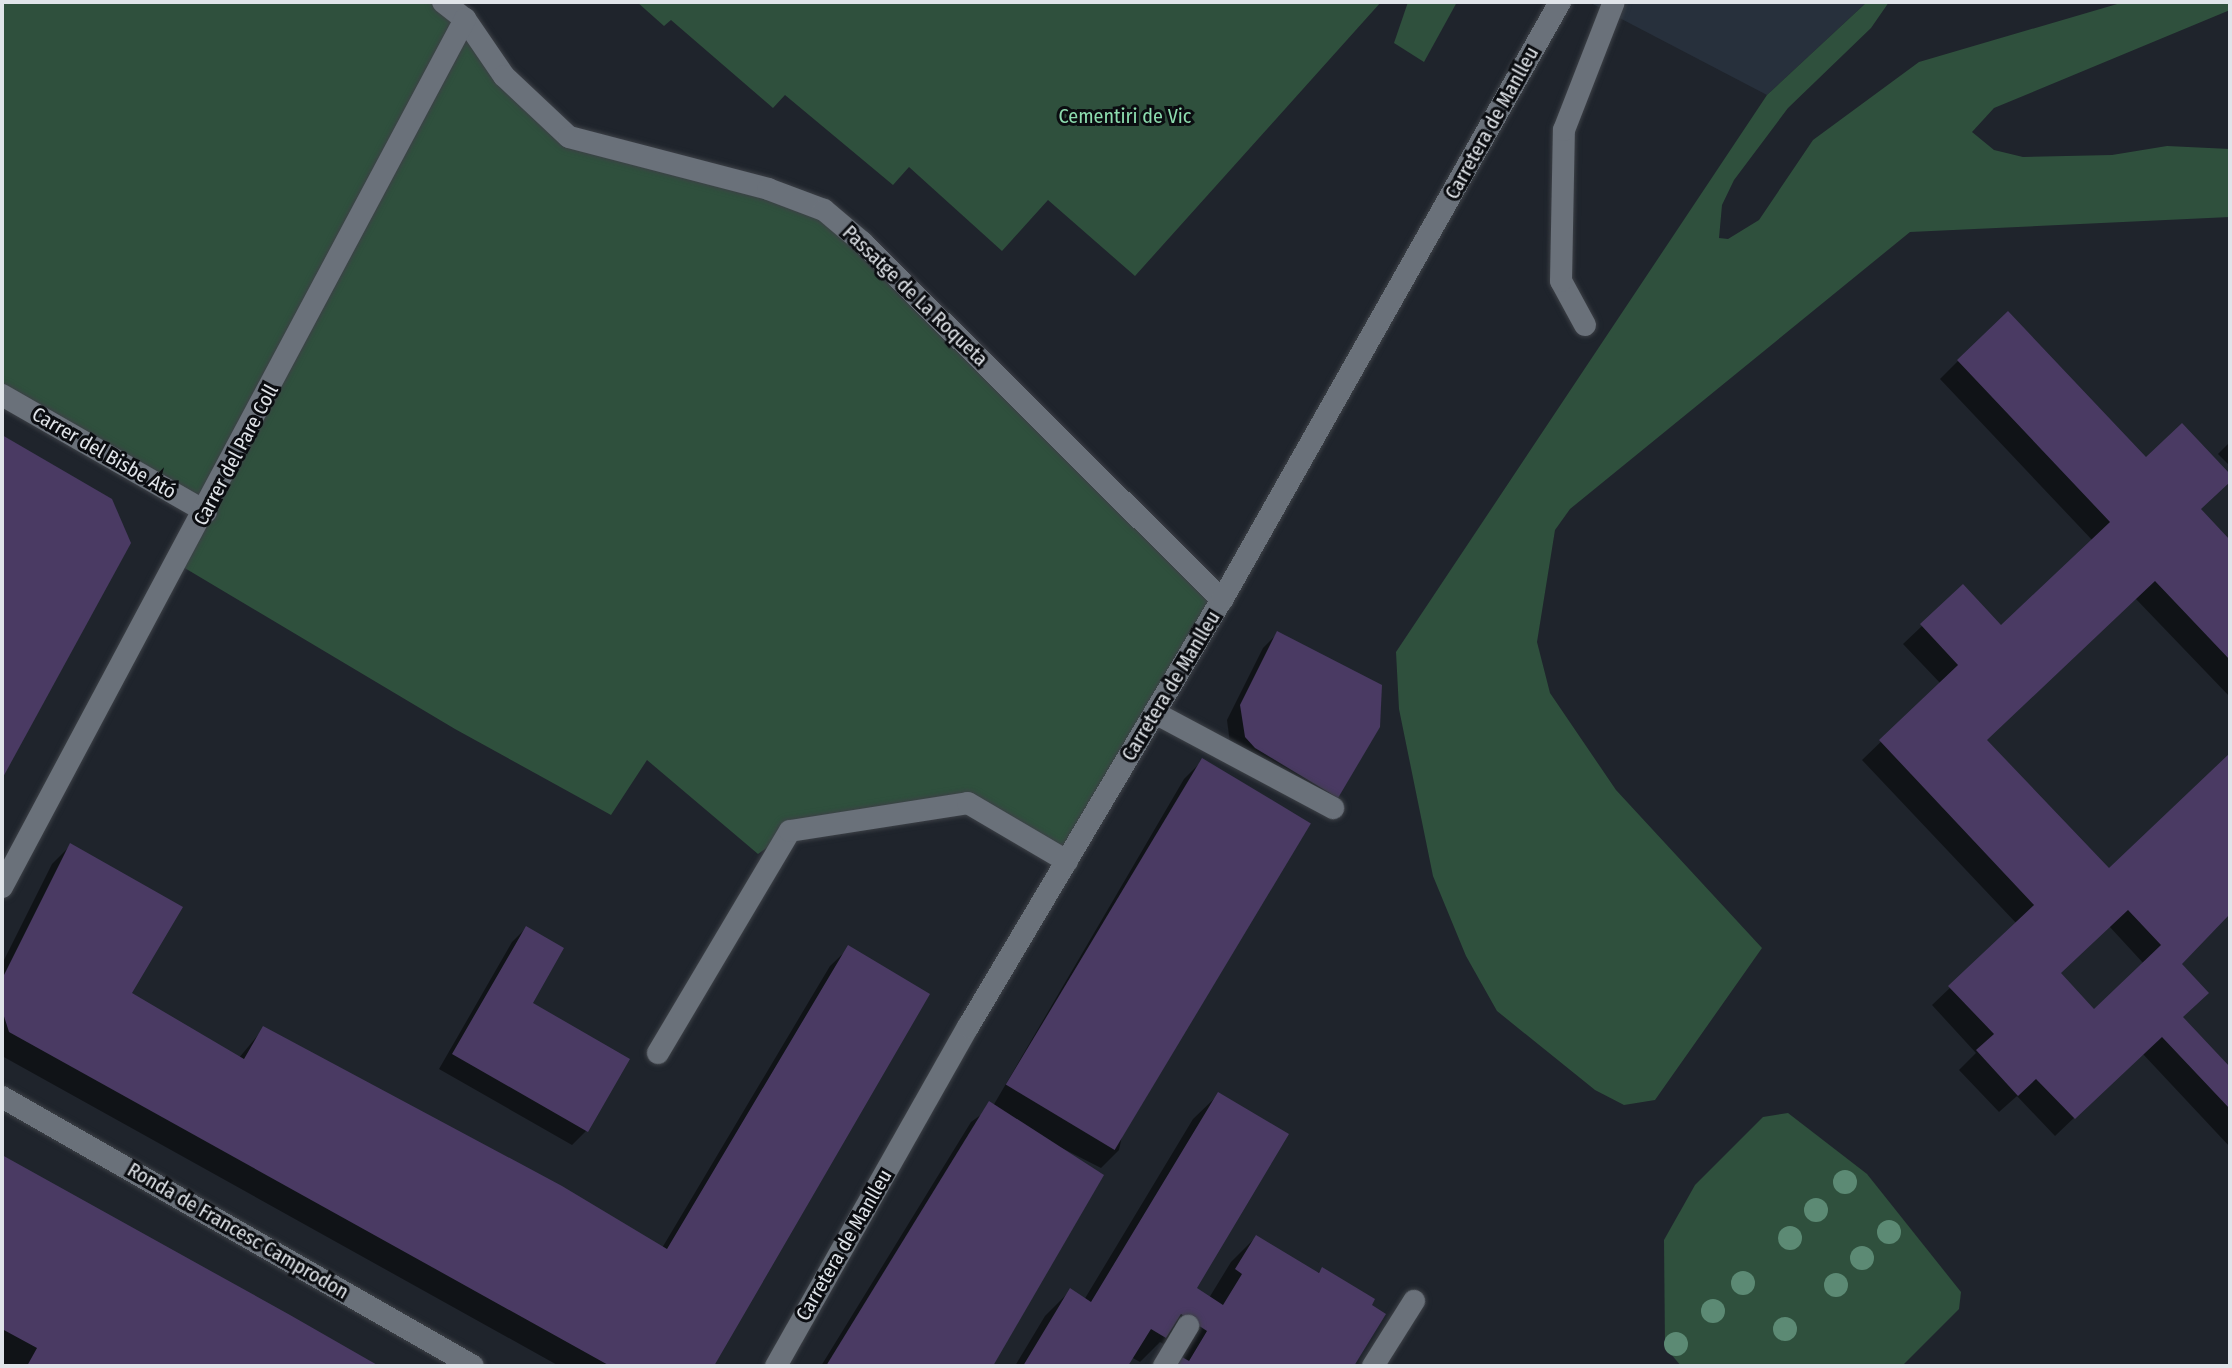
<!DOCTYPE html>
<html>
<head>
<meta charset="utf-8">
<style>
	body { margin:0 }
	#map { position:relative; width:2232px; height:1368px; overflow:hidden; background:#1f242c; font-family:"Fira Sans Condensed",sans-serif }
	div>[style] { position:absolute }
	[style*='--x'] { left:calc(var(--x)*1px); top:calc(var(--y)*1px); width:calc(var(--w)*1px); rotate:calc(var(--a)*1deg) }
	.built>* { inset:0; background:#27303c }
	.green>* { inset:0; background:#2f503d }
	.shadow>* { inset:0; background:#0007 }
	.building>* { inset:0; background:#4a3a63; transform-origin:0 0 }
	.roads { filter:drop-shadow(0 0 2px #3d4147) drop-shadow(0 0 2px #3d4147) }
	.service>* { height:22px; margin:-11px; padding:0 11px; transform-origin:11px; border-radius:11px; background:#6a717a }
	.pedestrian>* { height:22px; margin:-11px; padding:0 11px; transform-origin:11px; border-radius:11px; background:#6a717a }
	.minor>* { height:22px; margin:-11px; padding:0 11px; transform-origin:11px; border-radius:11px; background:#6a717a }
	.trees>* { width:24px; height:24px; margin:-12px; border-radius:50%; background:#5c8a74 }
	span { translate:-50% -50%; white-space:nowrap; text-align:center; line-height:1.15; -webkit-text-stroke:6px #0b0d11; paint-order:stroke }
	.park-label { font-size:20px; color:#8dddaf }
	.street-label { font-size:20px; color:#e0e4e9 }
	.frame { position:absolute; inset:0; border:4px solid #e0e4e9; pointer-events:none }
</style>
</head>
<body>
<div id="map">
	<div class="built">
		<div style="clip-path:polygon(1589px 2px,1867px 2px,1767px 95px)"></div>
	</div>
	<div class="green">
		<div style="clip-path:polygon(2px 2px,443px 2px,569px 137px,824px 210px,1222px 600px,1067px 861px,968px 803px,790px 831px,758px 854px,647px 760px,611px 815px,455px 729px,178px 564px,206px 512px,2px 395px)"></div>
		<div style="clip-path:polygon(637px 2px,1381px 2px,1135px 276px,1048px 200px,1002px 251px,909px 167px,893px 185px,785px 95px,773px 108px,671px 20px,664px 26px)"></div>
		<div style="clip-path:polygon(1408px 2px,1457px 2px,1424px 62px,1394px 43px)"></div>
		<div style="clip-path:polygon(1867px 2px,1889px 2px,1871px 28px,1788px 108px,1734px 180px,1722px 205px,1719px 238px,1728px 239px,1759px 220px,1813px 140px,1919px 62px,2124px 2px,2230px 2px,2230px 10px,1994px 108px,1972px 132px,1994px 150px,2023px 157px,2112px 155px,2167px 146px,2230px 149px,2230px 217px,1910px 232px,1570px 509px,1555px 530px,1537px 642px,1550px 693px,1616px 790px,1762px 948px,1655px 1100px,1624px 1105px,1595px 1090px,1497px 1011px,1466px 956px,1433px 876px,1399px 709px,1396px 652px,1767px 95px)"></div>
		<div style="clip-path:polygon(1788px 1113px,1867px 1174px,1961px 1292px,1959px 1309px,1902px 1366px,1681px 1366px,1665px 1347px,1664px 1240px,1695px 1185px,1763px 1117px)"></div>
	</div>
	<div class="shadow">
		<div style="clip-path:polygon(evenodd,1958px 361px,2146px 460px,2230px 477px,2199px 510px,2230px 543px,2230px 697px,2135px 598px,1985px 740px,2109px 871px,2230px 756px,2230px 912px,2180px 965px,2181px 1017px,2230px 1070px,2230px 1147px,2142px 1053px,2055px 1136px,2017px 1096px,1999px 1112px,1959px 1070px,1976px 1053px,1932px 1005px,2017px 924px,1862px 760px,1941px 684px,1903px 644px,1922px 626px,1963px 587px,2001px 628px,2093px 541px,1940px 379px,1958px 361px,2109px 926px,2144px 964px,2094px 1012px,2058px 974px,2109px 926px)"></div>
		<div style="clip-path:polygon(2230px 442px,2230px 466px,2218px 454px)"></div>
		<div style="clip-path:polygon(1277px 634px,1337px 797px,1323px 811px,1231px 751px,1227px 720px,1263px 648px)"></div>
		<div style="clip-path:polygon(1203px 760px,1119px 1150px,1101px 1168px,1046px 1140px,991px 1366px,821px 1366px,971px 1122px,993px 1106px,1184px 779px)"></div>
		<div style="clip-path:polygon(71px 845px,129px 994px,238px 1059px,263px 1029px,662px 1248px,830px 966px,849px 948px,712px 1366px,559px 1366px,2px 1056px,2px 964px,52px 864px)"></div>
		<div style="clip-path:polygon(526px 928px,530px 1004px,627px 1060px,586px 1131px,572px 1145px,439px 1069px,512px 942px)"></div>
		<div style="clip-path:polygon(1219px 1094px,1194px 1289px,1209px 1298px,1231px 1262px,1256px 1237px,1317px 1274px,1322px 1269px,1352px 1366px,1176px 1366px,1184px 1357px,1160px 1342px,1140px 1362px,1131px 1357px,1126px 1366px,1015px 1366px,1045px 1316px,1070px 1291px,1084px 1300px,1193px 1119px)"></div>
		<div style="clip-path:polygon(2px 1158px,369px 1366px,2px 1366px)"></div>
	</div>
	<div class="building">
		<div style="clip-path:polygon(evenodd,2008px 311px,2146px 457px,2182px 423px,2230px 474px,2230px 482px,2201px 509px,2230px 540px,2230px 660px,2155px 581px,1987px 740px,2109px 868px,2230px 753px,2230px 914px,2182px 964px,2209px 993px,2183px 1017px,2230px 1067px,2230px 1109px,2162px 1037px,2075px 1119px,2036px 1079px,2018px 1096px,1976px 1050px,1994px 1034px,1948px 986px,2034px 905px,1879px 740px,1958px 665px,1920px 624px,1963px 584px,2001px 625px,2110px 522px,1957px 360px,2008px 311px,2128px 910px,2161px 945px,2094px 1009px,2061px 973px,2128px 910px)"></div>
		<div style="clip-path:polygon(2px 435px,112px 499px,131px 543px,2px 779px)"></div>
		<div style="clip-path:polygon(1277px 631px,1382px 685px,1380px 727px,1338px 798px,1255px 748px,1245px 737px,1240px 705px)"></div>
		<div style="left:1202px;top:758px;width:127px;height:381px;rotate:31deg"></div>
		<div style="clip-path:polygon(70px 843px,183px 907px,132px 993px,244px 1059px,263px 1026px,562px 1186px,667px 1249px,848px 945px,930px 994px,714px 1366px,610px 1366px,9px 1032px,2px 1010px,2px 979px)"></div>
		<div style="clip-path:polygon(526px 926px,564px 948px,533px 1003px,630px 1059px,588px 1132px,452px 1054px)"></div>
		<div style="clip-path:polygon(1218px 1092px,1289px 1134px,1197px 1288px,1223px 1305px,1242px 1274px,1235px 1269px,1256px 1235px,1319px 1273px,1322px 1267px,1375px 1299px,1372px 1305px,1386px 1314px,1354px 1366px,1177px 1366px,1182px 1357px,1189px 1361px,1207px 1331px,1181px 1314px,1166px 1338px,1151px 1329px,1128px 1366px,1023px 1366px,1070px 1288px,1091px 1302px)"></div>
		<div style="clip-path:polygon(989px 1101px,1104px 1175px,993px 1366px,826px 1366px)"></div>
		<div style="clip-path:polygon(2px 1155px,290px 1315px,379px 1366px,27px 1366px,37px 1348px,2px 1329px)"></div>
	</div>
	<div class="roads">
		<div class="service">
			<div style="--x:658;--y:1053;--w:258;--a:-59.3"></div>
			<div style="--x:790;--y:831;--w:180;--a:-8.9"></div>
			<div style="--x:968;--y:803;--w:115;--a:30.4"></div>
			<div style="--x:1164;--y:1366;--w:47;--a:-59"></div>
			<div style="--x:1373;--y:1366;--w:77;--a:-57.8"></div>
		</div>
		<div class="pedestrian">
			<div style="--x:443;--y:2;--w:28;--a:38"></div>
			<div style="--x:465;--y:19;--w:69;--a:55.6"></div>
			<div style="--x:504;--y:76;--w:89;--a:43.2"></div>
			<div style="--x:569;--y:137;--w:206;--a:14.6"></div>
			<div style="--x:768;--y:189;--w:60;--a:20.6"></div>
			<div style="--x:824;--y:210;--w:50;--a:40.1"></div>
			<div style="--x:862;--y:242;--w:508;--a:44.84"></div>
		</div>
		<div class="minor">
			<div style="--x:1585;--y:325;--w:50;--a:-118.6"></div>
			<div style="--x:1561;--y:281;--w:151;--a:-88.9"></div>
			<div style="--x:1564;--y:130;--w:137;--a:-68.7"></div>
			<div style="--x:2;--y:395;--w:235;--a:29.8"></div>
			<div style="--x:1155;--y:713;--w:202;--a:28.1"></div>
			<div style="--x:2;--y:887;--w:984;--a:-61.92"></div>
			<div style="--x:2;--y:1097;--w:542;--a:29.73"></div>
			<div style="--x:776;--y:1366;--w:390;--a:-60.5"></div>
			<div style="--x:968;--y:1027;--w:497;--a:-59.3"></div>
			<div style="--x:1222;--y:600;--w:687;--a:-60.52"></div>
		</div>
	</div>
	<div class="trees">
		<div style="left:1845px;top:1182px"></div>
		<div style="left:1816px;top:1210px"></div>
		<div style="left:1889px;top:1232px"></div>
		<div style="left:1790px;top:1238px"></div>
		<div style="left:1862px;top:1258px"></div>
		<div style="left:1743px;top:1283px"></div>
		<div style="left:1836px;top:1285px"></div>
		<div style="left:1713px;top:1311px"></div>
		<div style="left:1785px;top:1329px"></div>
		<div style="left:1676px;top:1344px"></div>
	</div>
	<div class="park-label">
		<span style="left:1125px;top:116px">Cementiri de Vic</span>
	</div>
	<div class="street-label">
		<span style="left:1492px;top:123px;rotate:-61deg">Carretera de Manlleu</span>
		<span style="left:915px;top:296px;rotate:44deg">Passatge de La Roqueta</span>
		<span style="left:104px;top:453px;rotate:30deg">Carrer del Bisbe Ató</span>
		<span style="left:236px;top:455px;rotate:-62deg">Carrer del Pare Coll</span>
		<span style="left:1171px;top:686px;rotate:-59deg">Carretera de Manlleu</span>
		<span style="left:238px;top:1231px;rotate:30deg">Ronda de Francesc Camprodon</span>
		<span style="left:844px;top:1245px;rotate:-60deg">Carretera de Manlleu</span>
	</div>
	<div class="frame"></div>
</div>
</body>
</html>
